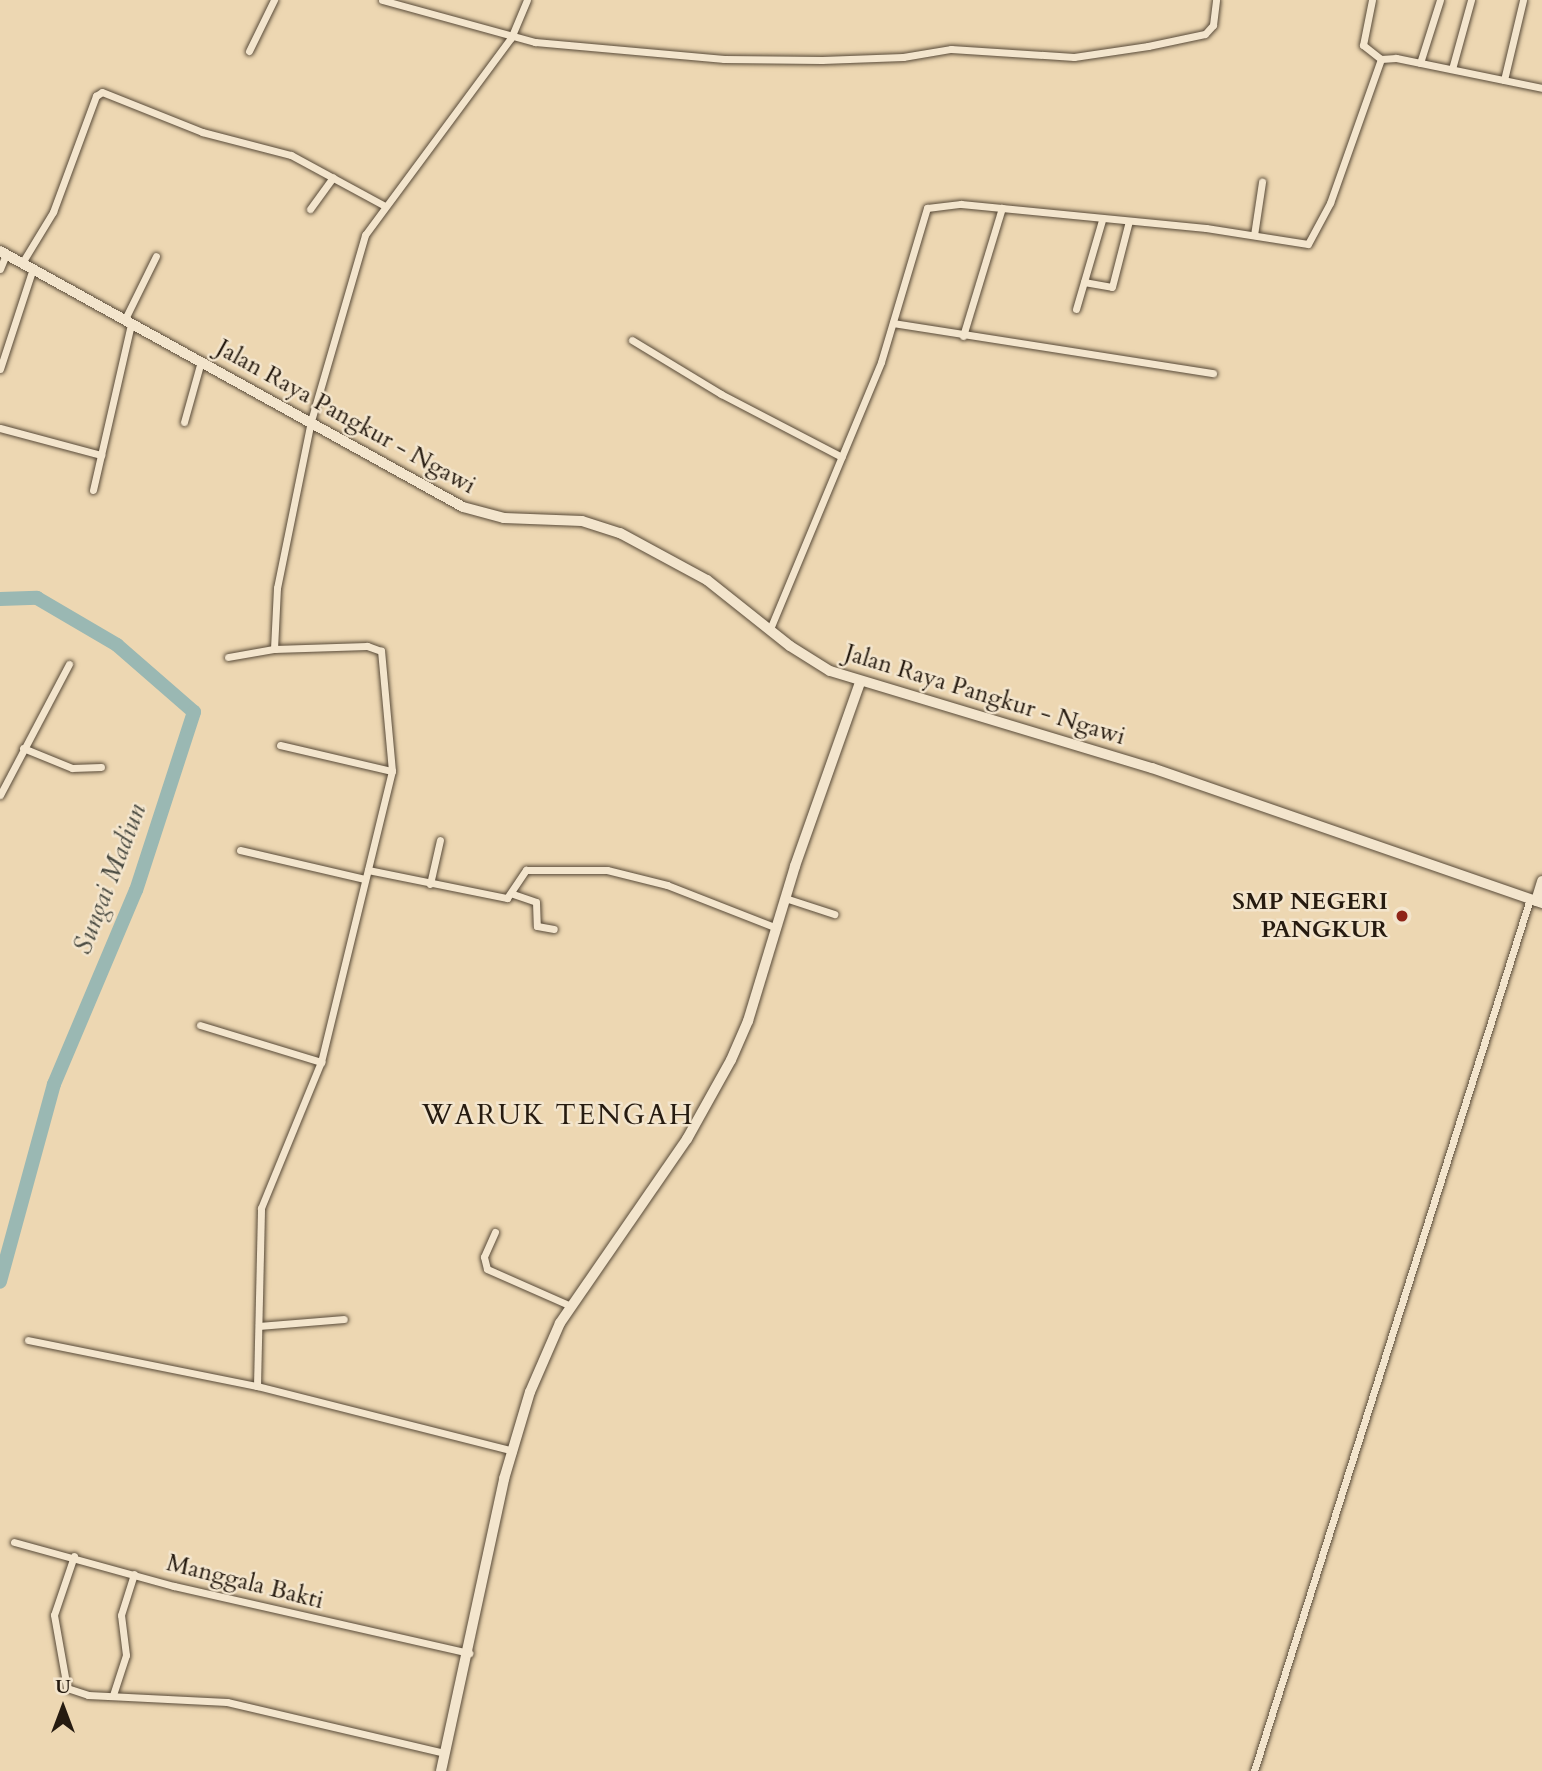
<!DOCTYPE html>
<html>
<head>
<meta charset="utf-8">
<style>
	body { margin:0 }
	#map { position:relative; width:1542px; height:1771px; overflow:hidden; background:#edd7b2; font-family:Cardo,serif }
	div>[style] { position:absolute }
	[style*='--x'] { left:calc(var(--x)*1px); top:calc(var(--y)*1px); width:calc(var(--w)*1px); rotate:calc(var(--a)*1deg) }
	.river>* { height:14px; margin:-7px; padding:0 7px; transform-origin:7px; border-radius:7px; background:#9ab8b3 }
	.roads { filter:drop-shadow(0 0 2px #584a38) drop-shadow(0 0 2px #584a38) }
	.street>* { height:7px; margin:-3.5px; padding:0 3.5px; transform-origin:3.5px; border-radius:3.5px; background:#f3e5cd }
	.secondary>* { height:10px; margin:-5px; padding:0 5px; transform-origin:5px; border-radius:5px; background:#f3e5cd }
	.dots>* { width:19px; height:19px; translate:-50% -50%; box-sizing:border-box; border:4px solid #f3e5cd; border-radius:50% }
	span { translate:-50% -50%; white-space:nowrap; text-align:center; line-height:1.15; -webkit-text-stroke:5px #f3e5cd; paint-order:stroke }
	.street-label { font-size:24px; color:#261b10 }
	.poi-label { font-size:24px; color:#261b10; font-weight:700 }
	.right { translate:-100% -50%; text-align:right }
	.water-label { font-size:26px; color:#494a41; font-style:italic }
	.quarter-label { font-size:28px; color:#261b10; letter-spacing:2px }
	.north { position:absolute; left:28px; top:1673px; width:70px; height:70px; -webkit-text-stroke:5px #f3e5cd; paint-order:stroke; rotate:0deg; font-size:19px; font-weight:700; line-height:28px; text-align:center; color:#261b10 }
	.north::after { content:''; display:block; margin:auto; width:24px; height:32px; background:#261b10; clip-path:polygon(50% 0,100% 100%,50% 72%,0 100%) }
</style>
</head>
<body>
<div id="map">
	<div class="river">
		<div style="--x:0;--y:599;--w:37;--a:-2"></div>
		<div style="--x:37;--y:598;--w:93;--a:30.4"></div>
		<div style="--x:117;--y:645;--w:102;--a:41"></div>
		<div style="--x:194;--y:712;--w:187;--a:108"></div>
		<div style="--x:136;--y:890;--w:211;--a:112.9"></div>
		<div style="--x:54;--y:1084;--w:205;--a:105.3"></div>
	</div>
	<div class="roads">
		<div class="street">
			<div style="--x:382;--y:0;--w:159;--a:15.4"></div>
			<div style="--x:535;--y:42;--w:190;--a:5.1"></div>
			<div style="--x:724;--y:59;--w:98;--a:0.6"></div>
			<div style="--x:822;--y:60;--w:81;--a:-2.1"></div>
			<div style="--x:903;--y:57;--w:49;--a:-9.5"></div>
			<div style="--x:951;--y:49;--w:123;--a:3.7"></div>
			<div style="--x:1074;--y:57;--w:75;--a:-8.5"></div>
			<div style="--x:1148;--y:46;--w:58;--a:-11.9"></div>
			<div style="--x:1205;--y:34;--w:12;--a:-48"></div>
			<div style="--x:1213;--y:25;--w:25;--a:-83"></div>
			<div style="--x:1372;--y:0;--w:46;--a:101.3"></div>
			<div style="--x:1363;--y:45;--w:23;--a:38"></div>
			<div style="--x:249;--y:51;--w:57;--a:-63.9"></div>
			<div style="--x:1420;--y:63;--w:66;--a:-72.4"></div>
			<div style="--x:1452;--y:69;--w:72;--a:-74.6"></div>
			<div style="--x:1504;--y:80;--w:82;--a:-76.6"></div>
			<div style="--x:310;--y:209;--w:39;--a:-54"></div>
			<div style="--x:1254;--y:235;--w:54;--a:-81.4"></div>
			<div style="--x:22;--y:263;--w:60;--a:-58.7"></div>
			<div style="--x:53;--y:212;--w:124;--a:-69.7"></div>
			<div style="--x:96;--y:96;--w:7;--a:-34"></div>
			<div style="--x:102;--y:92;--w:108;--a:21.8"></div>
			<div style="--x:202;--y:132;--w:92;--a:14.5"></div>
			<div style="--x:291;--y:155;--w:105;--a:28.5"></div>
			<div style="--x:0;--y:269;--w:16;--a:-68"></div>
			<div style="--x:1084;--y:282;--w:28;--a:10"></div>
			<div style="--x:1112;--y:287;--w:68;--a:-75.6"></div>
			<div style="--x:1076;--y:309;--w:93;--a:-73.7"></div>
			<div style="--x:125;--y:319;--w:70;--a:-63.8"></div>
			<div style="--x:893;--y:323;--w:324;--a:8.9"></div>
			<div style="--x:963;--y:336;--w:134;--a:-73.1"></div>
			<div style="--x:632;--y:340;--w:104;--a:31.2"></div>
			<div style="--x:721;--y:394;--w:136;--a:27.5"></div>
			<div style="--x:0;--y:369;--w:106;--a:-71.9"></div>
			<div style="--x:184;--y:422;--w:63;--a:-74.4"></div>
			<div style="--x:0;--y:428;--w:105;--a:15"></div>
			<div style="--x:93;--y:490;--w:170;--a:-77.1"></div>
			<div style="--x:770;--y:629;--w:289;--a:-67.4"></div>
			<div style="--x:881;--y:362;--w:161;--a:-73.4"></div>
			<div style="--x:927;--y:208;--w:34;--a:-7"></div>
			<div style="--x:961;--y:204;--w:246;--a:5.6"></div>
			<div style="--x:1206;--y:228;--w:103;--a:8.9"></div>
			<div style="--x:1308;--y:244;--w:47;--a:-61.8"></div>
			<div style="--x:1330;--y:203;--w:153;--a:-70.5"></div>
			<div style="--x:1381;--y:59;--w:15;--a:-4"></div>
			<div style="--x:1396;--y:58;--w:149;--a:11.6"></div>
			<div style="--x:228;--y:657;--w:47;--a:-9.9"></div>
			<div style="--x:280;--y:745;--w:115;--a:13.1"></div>
			<div style="--x:23;--y:748;--w:53;--a:22.2"></div>
			<div style="--x:72;--y:768;--w:29;--a:-2"></div>
			<div style="--x:0;--y:795;--w:148;--a:-62.2"></div>
			<div style="--x:240;--y:850;--w:128;--a:13.1"></div>
			<div style="--x:368;--y:870;--w:142;--a:11.4"></div>
			<div style="--x:507;--y:898;--w:34;--a:-56"></div>
			<div style="--x:526;--y:870;--w:81;--a:0"></div>
			<div style="--x:607;--y:870;--w:62;--a:14"></div>
			<div style="--x:667;--y:885;--w:118;--a:21.4"></div>
			<div style="--x:430;--y:884;--w:45;--a:-77.2"></div>
			<div style="--x:513;--y:894;--w:24;--a:19"></div>
			<div style="--x:536;--y:902;--w:24;--a:88"></div>
			<div style="--x:537;--y:926;--w:17;--a:10"></div>
			<div style="--x:785;--y:898;--w:52;--a:18.1"></div>
			<div style="--x:200;--y:1025;--w:127;--a:17"></div>
			<div style="--x:495;--y:1232;--w:27;--a:114"></div>
			<div style="--x:484;--y:1257;--w:12;--a:76"></div>
			<div style="--x:487;--y:1269;--w:92;--a:23.8"></div>
			<div style="--x:259;--y:1326;--w:85;--a:-4.7"></div>
			<div style="--x:28;--y:1340;--w:234;--a:11.4"></div>
			<div style="--x:257;--y:1386;--w:264;--a:14.2"></div>
			<div style="--x:257;--y:1386;--w:178;--a:-88.7"></div>
			<div style="--x:261;--y:1208;--w:158;--a:-67.7"></div>
			<div style="--x:321;--y:1062;--w:300;--a:-76.3"></div>
			<div style="--x:392;--y:771;--w:121;--a:-95.2"></div>
			<div style="--x:381;--y:651;--w:15;--a:-160"></div>
			<div style="--x:367;--y:646;--w:93;--a:178.2"></div>
			<div style="--x:274;--y:649;--w:61;--a:-87.2"></div>
			<div style="--x:277;--y:588;--w:170;--a:-78.5"></div>
			<div style="--x:311;--y:421;--w:194;--a:-73.8"></div>
			<div style="--x:365;--y:235;--w:245;--a:-53.5"></div>
			<div style="--x:511;--y:38;--w:41;--a:-67.2"></div>
			<div style="--x:14;--y:1542;--w:166;--a:15.4"></div>
			<div style="--x:174;--y:1586;--w:303;--a:12.8"></div>
			<div style="--x:74;--y:1556;--w:62;--a:108.7"></div>
			<div style="--x:54;--y:1615;--w:74;--a:79.9"></div>
			<div style="--x:67;--y:1688;--w:22;--a:18"></div>
			<div style="--x:88;--y:1695;--w:139;--a:2.9"></div>
			<div style="--x:227;--y:1702;--w:223;--a:13.2"></div>
			<div style="--x:113;--y:1695;--w:42;--a:-72"></div>
			<div style="--x:126;--y:1655;--w:40;--a:-97.1"></div>
			<div style="--x:121;--y:1615;--w:43;--a:-72.4"></div>
			<div style="--x:1254;--y:1771;--w:915;--a:-72.44"></div>
		</div>
		<div class="secondary">
			<div style="--x:0;--y:251;--w:529;--a:28.94"></div>
			<div style="--x:463;--y:507;--w:42;--a:15"></div>
			<div style="--x:504;--y:518;--w:78;--a:2.2"></div>
			<div style="--x:582;--y:521;--w:40;--a:18"></div>
			<div style="--x:620;--y:533;--w:99;--a:28.4"></div>
			<div style="--x:707;--y:580;--w:106;--a:38.5"></div>
			<div style="--x:790;--y:646;--w:47;--a:32"></div>
			<div style="--x:830;--y:671;--w:336;--a:16.8"></div>
			<div style="--x:1152;--y:768;--w:413;--a:19.1"></div>
			<div style="--x:1536;--y:901;--w:21;--a:-73"></div>
			<div style="--x:441;--y:1771;--w:299;--a:-77.8"></div>
			<div style="--x:504;--y:1479;--w:91;--a:-73.4"></div>
			<div style="--x:530;--y:1392;--w:75;--a:-66.5"></div>
			<div style="--x:560;--y:1323;--w:224;--a:-55.4"></div>
			<div style="--x:687;--y:1139;--w:90;--a:-60.9"></div>
			<div style="--x:731;--y:1060;--w:43;--a:-66.4"></div>
			<div style="--x:748;--y:1021;--w:162;--a:-73.1"></div>
			<div style="--x:795;--y:866;--w:195;--a:-70.5"></div>
		</div>
	</div>
	<div class="dots">
		<div style="left:1402px;top:916px;background:#8f2418"></div>
	</div>
	<div class="street-label">
		<span style="left:346px;top:417px;rotate:29deg">Jalan Raya Pangkur - Ngawi</span>
		<span style="left:985px;top:695px;rotate:17deg">Jalan Raya Pangkur - Ngawi</span>
		<span style="left:245px;top:1582px;rotate:14deg">Manggala Bakti</span>
	</div>
	<div class="poi-label">
		<span class="right" style="left:1388px;top:916px">SMP NEGERI<br>PANGKUR</span>
	</div>
	<div class="water-label">
		<span style="left:110px;top:879px;rotate:-69deg">Sungai Madiun</span>
	</div>
	<div class="quarter-label">
		<span style="left:558px;top:1115px">WARUK TENGAH</span>
	</div>
	<div class="north">U</div>
</div>
</body>
</html>
